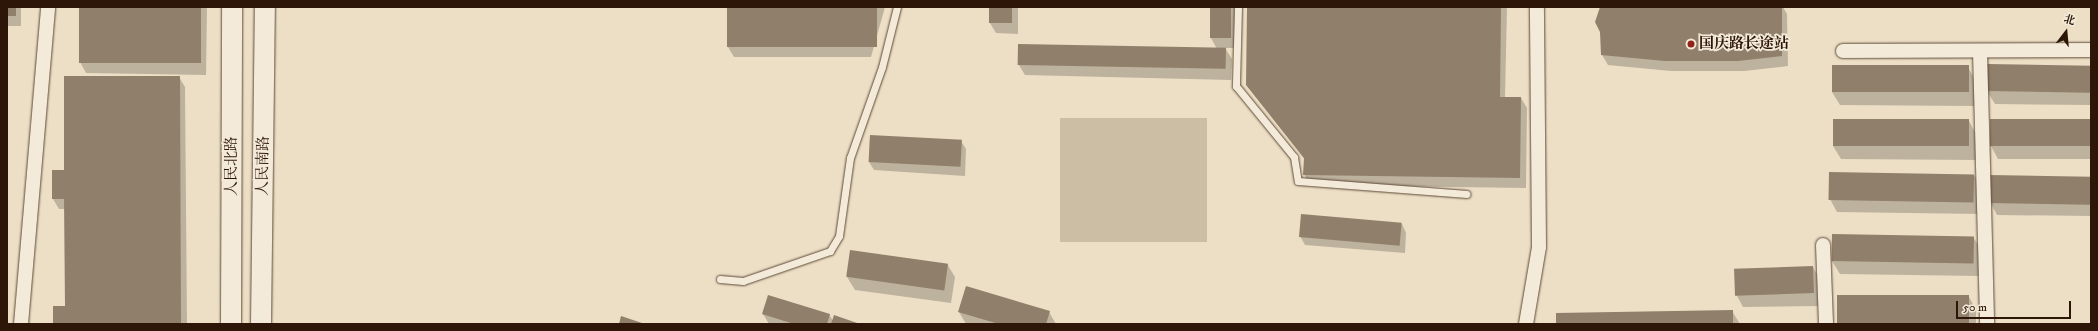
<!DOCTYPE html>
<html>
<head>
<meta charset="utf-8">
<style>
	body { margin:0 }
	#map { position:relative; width:2098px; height:331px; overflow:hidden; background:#ecdfc5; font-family:"IM FELL DW Pica","Noto Serif SC",serif }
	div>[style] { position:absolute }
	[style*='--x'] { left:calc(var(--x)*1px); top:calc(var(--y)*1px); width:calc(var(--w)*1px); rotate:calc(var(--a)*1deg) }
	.green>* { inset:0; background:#ccbda5; transform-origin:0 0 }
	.shadow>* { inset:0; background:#0003; transform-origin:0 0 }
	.building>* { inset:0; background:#907f6a; transform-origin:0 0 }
	.roads { filter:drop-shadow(0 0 1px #5d4836) drop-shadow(0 0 1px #5d4836) }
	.lane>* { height:7px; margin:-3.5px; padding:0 3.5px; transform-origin:3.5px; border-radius:3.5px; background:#f3ead9 }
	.street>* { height:14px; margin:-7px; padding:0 7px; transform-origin:7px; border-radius:7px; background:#f3ead9 }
	.secondary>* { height:20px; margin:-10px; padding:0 10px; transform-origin:10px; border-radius:10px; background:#f3ead9 }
	.dots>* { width:11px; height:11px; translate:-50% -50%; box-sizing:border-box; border:2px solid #f3ead9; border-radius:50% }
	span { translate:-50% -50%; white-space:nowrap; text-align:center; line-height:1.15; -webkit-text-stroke:3.5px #f3ead9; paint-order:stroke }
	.poi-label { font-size:15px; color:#2d1607; font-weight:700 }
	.left { translate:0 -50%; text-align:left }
	.street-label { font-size:15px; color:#2d1607 }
	.frame { position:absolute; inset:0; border:8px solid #2d1607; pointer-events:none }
	.north { position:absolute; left:2046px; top:12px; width:40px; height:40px; -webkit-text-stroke:3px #f3ead9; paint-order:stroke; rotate:16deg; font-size:11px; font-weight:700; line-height:16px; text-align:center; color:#2d1607 }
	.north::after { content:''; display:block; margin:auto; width:14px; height:18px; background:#2d1607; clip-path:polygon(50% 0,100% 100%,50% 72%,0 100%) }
	.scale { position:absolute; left:1956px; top:301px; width:115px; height:18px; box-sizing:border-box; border:2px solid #2d1607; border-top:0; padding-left:5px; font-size:12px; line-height:14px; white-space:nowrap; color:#2d1607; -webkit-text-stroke:3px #f3ead9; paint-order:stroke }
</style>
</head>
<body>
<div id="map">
	<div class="green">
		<div style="left:1060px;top:118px;width:147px;height:124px"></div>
	</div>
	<div class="shadow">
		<div style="left:7px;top:7px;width:14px;height:19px"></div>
		<div style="clip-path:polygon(80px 7px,207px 7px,206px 75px,86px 73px,80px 62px)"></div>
		<div style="clip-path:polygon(728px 7px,885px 7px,871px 57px,734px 57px,728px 47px)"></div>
		<div style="clip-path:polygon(990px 7px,1018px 7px,1018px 34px,996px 33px,990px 23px)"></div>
		<div style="clip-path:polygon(1211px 7px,1236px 7px,1236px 48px,1225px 48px,1232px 59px,1231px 80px,1025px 75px,1019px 65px,1019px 45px,1217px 49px,1211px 38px)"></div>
		<div style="clip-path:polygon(1248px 7px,1507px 7px,1505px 98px,1521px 98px,1527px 108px,1526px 188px,1310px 185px,1304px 174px,1305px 160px,1247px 85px)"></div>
		<div style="clip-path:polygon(1601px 7px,1783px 7px,1787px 14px,1788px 66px,1744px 71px,1671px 71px,1608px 65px,1602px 55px)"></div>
		<div style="clip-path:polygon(2091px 66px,2091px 105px,1995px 104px,1987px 91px)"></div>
		<div style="clip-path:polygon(1968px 67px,1975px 80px,1975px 106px,1840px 105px,1832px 92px)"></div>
		<div style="clip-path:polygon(179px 77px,185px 87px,187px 324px,54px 324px,66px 307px,65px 209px,59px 209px,53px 199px,53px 171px,65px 171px)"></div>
		<div style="clip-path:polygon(2091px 120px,2091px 159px,1998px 159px,1991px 146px)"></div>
		<div style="clip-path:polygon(1969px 121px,1976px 134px,1976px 160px,1841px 159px,1833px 146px)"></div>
		<div style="clip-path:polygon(870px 136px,961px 141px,966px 149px,965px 176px,874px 170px,869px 162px)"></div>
		<div style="clip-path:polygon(1974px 175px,1981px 187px,1981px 214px,1837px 212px,1830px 199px)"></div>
		<div style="clip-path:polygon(2091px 177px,2091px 216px,1997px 215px,1990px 202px)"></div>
		<div style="clip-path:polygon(1402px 224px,1406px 233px,1405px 253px,1305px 245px,1300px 236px)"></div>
		<div style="clip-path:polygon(1833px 235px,1973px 237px,1981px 249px,1980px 276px,1840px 274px,1832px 261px)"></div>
		<div style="clip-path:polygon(947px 264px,955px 277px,951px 303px,855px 290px,847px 277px)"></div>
		<div style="clip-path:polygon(1813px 267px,1820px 280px,1820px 306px,1743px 307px,1736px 294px)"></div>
		<div style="clip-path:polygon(1969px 297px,1976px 310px,1976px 324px,1838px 322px)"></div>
		<div style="clip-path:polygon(1732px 311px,1740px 324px,1557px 324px)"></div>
		<div style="clip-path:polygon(959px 312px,1049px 312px,1056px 324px,966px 324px)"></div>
		<div style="clip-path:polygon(763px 314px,829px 314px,833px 321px,858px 324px,769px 324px)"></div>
	</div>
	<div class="building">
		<div style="left:7px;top:7px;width:9px;height:9px"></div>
		<div style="left:79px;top:7px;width:122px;height:56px"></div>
		<div style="left:727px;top:7px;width:150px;height:40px"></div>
		<div style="left:989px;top:7px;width:23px;height:16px"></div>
		<div style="left:1210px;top:7px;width:21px;height:31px"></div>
		<div style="clip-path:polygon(1247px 7px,1501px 7px,1500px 97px,1521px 97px,1520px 178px,1303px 175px,1304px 158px,1246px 85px)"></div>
		<div style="clip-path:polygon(1600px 7px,1782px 7px,1782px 56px,1738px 61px,1665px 61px,1601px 55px,1600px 32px,1595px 22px)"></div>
		<div style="left:1018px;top:44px;width:208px;height:21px;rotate:1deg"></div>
		<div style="left:1987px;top:64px;width:104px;height:27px;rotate:1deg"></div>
		<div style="left:1832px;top:65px;width:137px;height:27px"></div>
		<div style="clip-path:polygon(64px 76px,180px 76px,181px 324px,53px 324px,53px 306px,65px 306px,64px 199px,52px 199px,52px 170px,64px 170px)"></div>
		<div style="left:1833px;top:119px;width:136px;height:27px"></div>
		<div style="left:1990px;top:119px;width:101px;height:27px"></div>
		<div style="left:870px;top:135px;width:92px;height:27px;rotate:3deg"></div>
		<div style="left:1829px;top:172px;width:145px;height:28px;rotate:1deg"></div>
		<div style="left:1989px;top:175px;width:102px;height:28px;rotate:1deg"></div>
		<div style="left:1301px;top:214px;width:101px;height:23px;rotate:5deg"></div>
		<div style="left:1832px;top:234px;width:142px;height:27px;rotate:1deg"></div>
		<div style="left:850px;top:250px;width:99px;height:27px;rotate:8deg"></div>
		<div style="left:1813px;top:266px;width:27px;height:79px;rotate:88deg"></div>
		<div style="clip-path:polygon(966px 286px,1050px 311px,1046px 324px,999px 324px,958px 312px)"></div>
		<div style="clip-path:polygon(768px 295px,830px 314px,827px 324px,794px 324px,762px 314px)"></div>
		<div style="left:1837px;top:295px;width:132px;height:28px"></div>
		<div style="clip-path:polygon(1733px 310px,1733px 324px,1556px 324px,1556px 313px)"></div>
		<div style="clip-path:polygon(834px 315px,860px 324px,831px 324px)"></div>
		<div style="clip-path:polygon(621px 316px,645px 324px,619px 324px)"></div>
	</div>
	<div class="roads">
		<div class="lane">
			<div style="--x:1238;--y:7;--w:79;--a:91.5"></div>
			<div style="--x:1236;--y:86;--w:92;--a:50.8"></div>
			<div style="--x:1294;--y:157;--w:24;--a:81"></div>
			<div style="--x:1298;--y:181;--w:169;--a:4.4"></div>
			<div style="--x:720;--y:279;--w:23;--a:5"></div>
			<div style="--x:743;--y:281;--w:92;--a:-19"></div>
			<div style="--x:830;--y:251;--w:17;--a:-59"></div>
			<div style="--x:839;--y:236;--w:79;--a:-82"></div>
			<div style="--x:850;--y:158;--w:96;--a:-70.6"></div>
			<div style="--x:882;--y:67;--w:62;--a:-76"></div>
		</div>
		<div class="street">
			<div style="--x:1843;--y:51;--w:248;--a:-0.2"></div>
			<div style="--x:1980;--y:51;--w:273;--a:88.5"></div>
			<div style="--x:1823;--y:245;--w:79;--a:87.8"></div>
			<div style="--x:21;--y:324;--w:318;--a:-85.1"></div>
			<div style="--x:1526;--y:324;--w:78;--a:-80.4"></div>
			<div style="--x:1539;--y:247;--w:240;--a:-90.5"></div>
		</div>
		<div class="secondary">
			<div style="--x:231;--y:324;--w:317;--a:-89.8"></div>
			<div style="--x:261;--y:324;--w:317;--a:-89.3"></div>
		</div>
	</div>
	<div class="dots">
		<div style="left:1691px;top:44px;background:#8f2418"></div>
	</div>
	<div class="poi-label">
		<span class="left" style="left:1699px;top:44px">国庆路长途站</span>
	</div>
	<div class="street-label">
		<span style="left:232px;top:166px;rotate:-90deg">人民北路</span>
		<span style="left:263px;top:166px;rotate:-89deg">人民南路</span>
	</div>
	<div class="frame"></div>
	<div class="north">北</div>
	<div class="scale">50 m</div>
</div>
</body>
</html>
